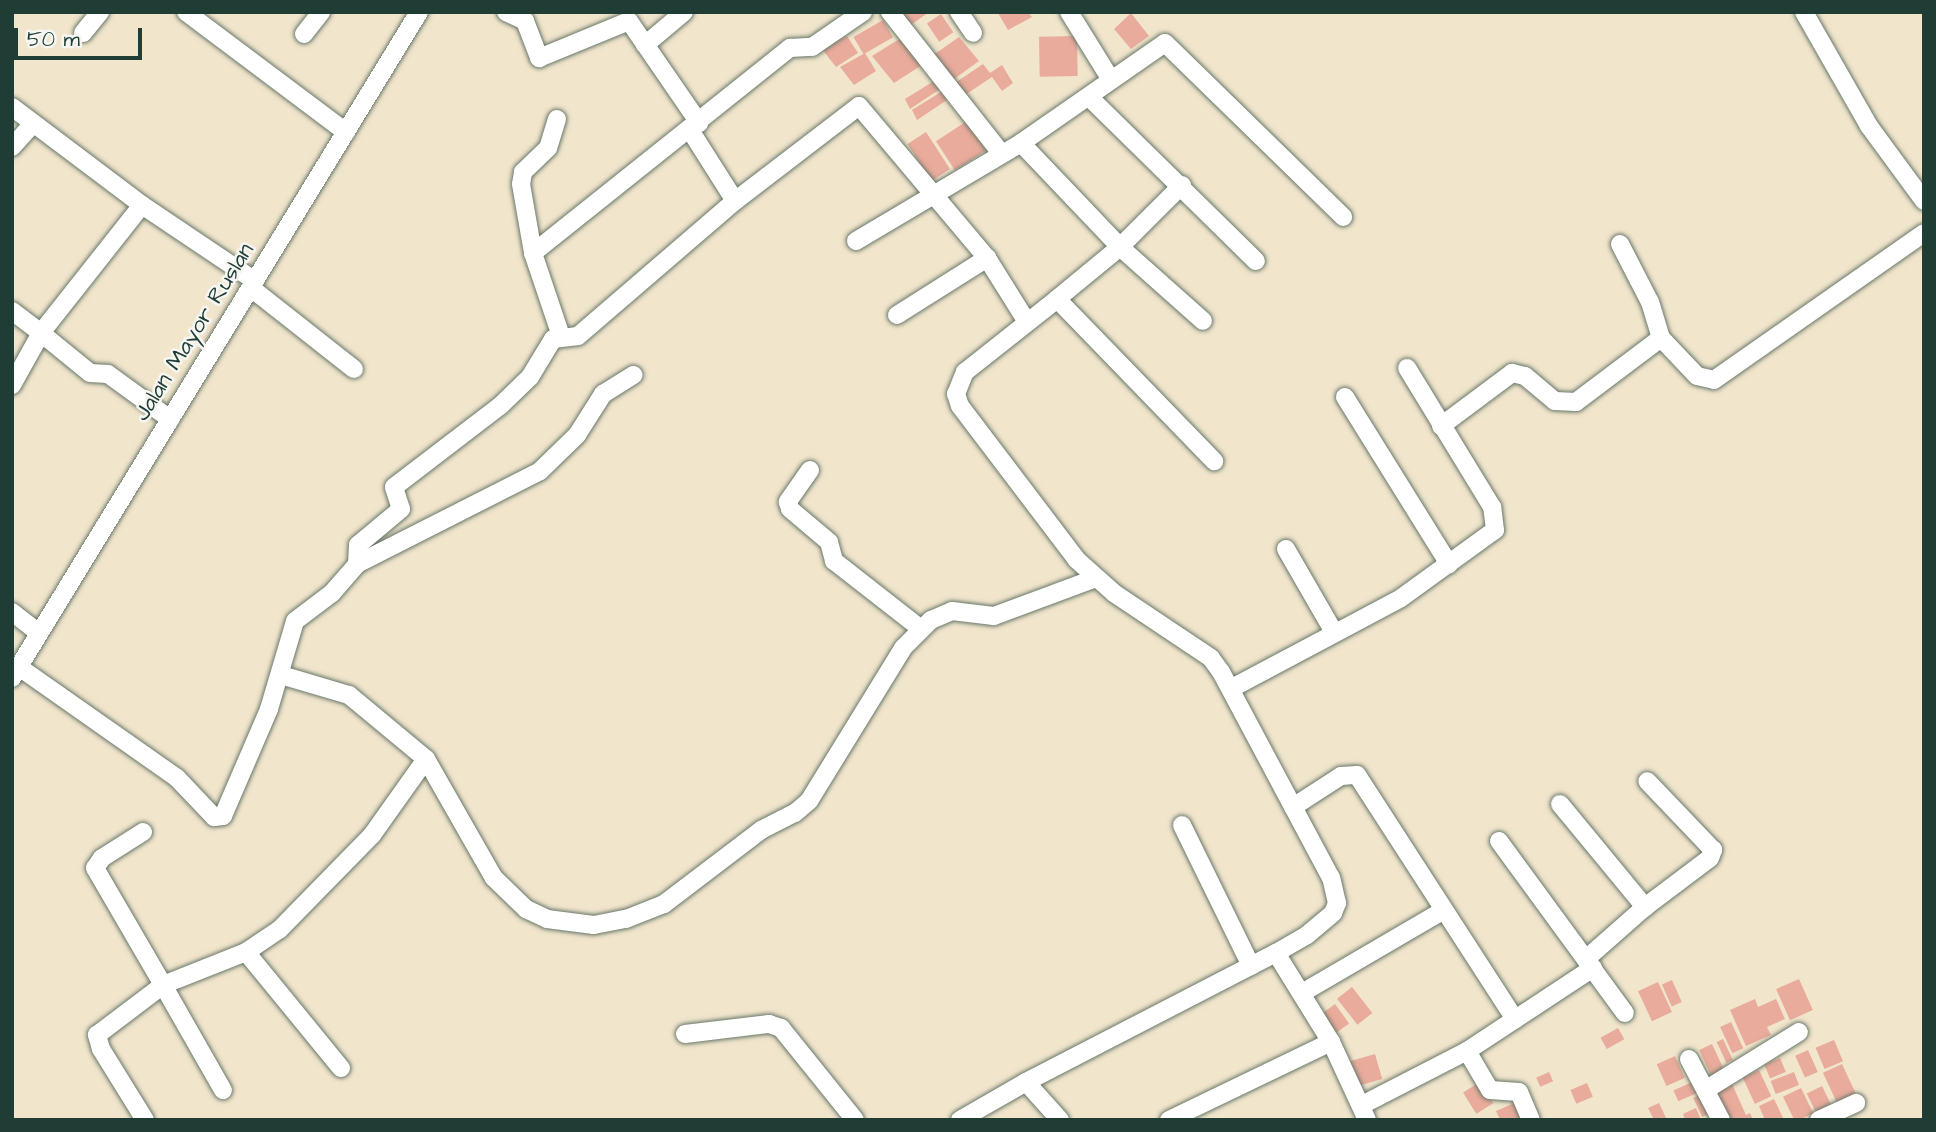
<!DOCTYPE html>
<html>
<head>
<meta charset="utf-8">
<style>
	body { margin:0 }
	#map { position:relative; width:1936px; height:1132px; overflow:hidden; background:#f1e5cc; font-family:"Architects Daughter",sans-serif }
	div>[style] { position:absolute }
	[style*='--x'] { left:calc(var(--x)*1px); top:calc(var(--y)*1px); width:calc(var(--w)*1px); rotate:calc(var(--a)*1deg) }
	.building>* { inset:0; background:#e9ab9c; transform-origin:0 0 }
	.roads { filter:drop-shadow(0 0 2px #687869) drop-shadow(0 0 2px #687869) }
	.street>* { height:18px; margin:-9px; padding:0 9px; transform-origin:9px; border-radius:9px; background:#fff }
	span { translate:-50% -50%; white-space:nowrap; text-align:center; line-height:1.15; -webkit-text-stroke:5px #f6f6f2; paint-order:stroke }
	.street-label { font-size:23px; color:#1f3d34 }
	.frame { position:absolute; inset:0; border:14px solid #1f3d34; pointer-events:none }
	.scale { position:absolute; left:14px; top:28px; width:128px; height:32px; box-sizing:border-box; border:4px solid #1f3d34; border-top:0; padding-left:9px; font-size:21px; line-height:24px; white-space:nowrap; color:#1f3d34; -webkit-text-stroke:5px #f6f6f2; paint-order:stroke }
</style>
</head>
<body>
<div id="map">
	<div class="building">
		<div style="clip-path:polygon(902px 12px,929px 12px,908px 27px,898px 15px)"></div>
		<div style="clip-path:polygon(1028px 12px,1032px 17px,1008px 30px,998px 13px)"></div>
		<div style="clip-path:polygon(1131px 13px,1149px 36px,1131px 49px,1114px 29px)"></div>
		<div style="left:941px;top:14px;width:22px;height:17px;rotate:56deg"></div>
		<div style="left:883px;top:20px;width:20px;height:34px;rotate:60deg"></div>
		<div style="clip-path:polygon(847px 36px,858px 53px,836px 67px,822px 49px)"></div>
		<div style="left:1077px;top:36px;width:40px;height:38px;rotate:89deg"></div>
		<div style="clip-path:polygon(959px 37px,979px 61px,950px 82px,929px 58px)"></div>
		<div style="clip-path:polygon(901px 38px,922px 65px,894px 83px,872px 56px)"></div>
		<div style="clip-path:polygon(865px 53px,876px 71px,854px 85px,840px 67px)"></div>
		<div style="clip-path:polygon(983px 64px,990px 73px,1002px 65px,1013px 83px,1002px 91px,992px 77px,962px 97px,952px 85px)"></div>
		<div style="clip-path:polygon(934px 81px,940px 89px,910px 109px,905px 99px)"></div>
		<div style="clip-path:polygon(941px 92px,947px 100px,917px 120px,912px 110px)"></div>
		<div style="left:967px;top:121px;width:35px;height:37px;rotate:57deg"></div>
		<div style="left:926px;top:132px;width:44px;height:22px;rotate:57deg"></div>
		<div style="left:1799px;top:979px;width:34px;height:25px;rotate:66deg"></div>
		<div style="left:1672px;top:980px;width:24px;height:11px;rotate:66deg"></div>
		<div style="left:1658px;top:982px;width:33px;height:22px;rotate:65deg"></div>
		<div style="left:1352px;top:987px;width:33px;height:19px;rotate:52deg"></div>
		<div style="clip-path:polygon(1755px 999px,1758px 1007px,1776px 999px,1785px 1019px,1767px 1027px,1771px 1035px,1746px 1046px,1730px 1010px)"></div>
		<div style="left:1335px;top:1004px;width:24px;height:16px;rotate:54deg"></div>
		<div style="left:1731px;top:1022px;width:29px;height:12px;rotate:65deg"></div>
		<div style="left:1618px;top:1028px;width:13px;height:20px;rotate:61deg"></div>
		<div style="left:1723px;top:1039px;width:23px;height:7px;rotate:65deg"></div>
		<div style="left:1834px;top:1040px;width:23px;height:20px;rotate:67deg"></div>
		<div style="left:1712px;top:1044px;width:29px;height:14px;rotate:65deg"></div>
		<div style="left:1808px;top:1050px;width:24px;height:14px;rotate:66deg"></div>
		<div style="left:1375px;top:1054px;width:26px;height:28px;rotate:74deg"></div>
		<div style="left:1675px;top:1056px;width:24px;height:20px;rotate:66deg"></div>
		<div style="left:1780px;top:1058px;width:15px;height:17px;rotate:67deg"></div>
		<div style="left:1842px;top:1064px;width:35px;height:21px;rotate:65deg"></div>
		<div style="left:1759px;top:1070px;width:29px;height:18px;rotate:65deg"></div>
		<div style="left:1549px;top:1072px;width:10px;height:14px;rotate:66deg"></div>
		<div style="left:1794px;top:1072px;width:14px;height:25px;rotate:69deg"></div>
		<div style="left:1699px;top:1079px;width:12px;height:28px;rotate:66deg"></div>
		<div style="left:1480px;top:1082px;width:25px;height:20px;rotate:58deg"></div>
		<div style="left:1587px;top:1083px;width:15px;height:18px;rotate:67deg"></div>
		<div style="clip-path:polygon(1732px 1084px,1746px 1115px,1750px 1113px,1753px 1120px,1728px 1120px,1715px 1092px)"></div>
		<div style="left:1822px;top:1086px;width:25px;height:17px;rotate:64deg"></div>
		<div style="left:1801px;top:1088px;width:28px;height:20px;rotate:64deg"></div>
		<div style="left:1706px;top:1092px;width:21px;height:14px;rotate:65deg"></div>
		<div style="clip-path:polygon(1774px 1099px,1784px 1120px,1765px 1120px,1759px 1106px)"></div>
		<div style="clip-path:polygon(1519px 1101px,1523px 1120px,1500px 1120px,1496px 1111px)"></div>
		<div style="clip-path:polygon(1659px 1103px,1667px 1120px,1654px 1120px,1648px 1108px)"></div>
		<div style="clip-path:polygon(1696px 1108px,1701px 1120px,1685px 1120px,1683px 1114px)"></div>
	</div>
	<div class="roads">
		<div class="street">
			<div style="--x:186;--y:12;--w:200;--a:36.9"></div>
			<div style="--x:506;--y:12;--w:21;--a:25"></div>
			<div style="--x:525;--y:21;--w:40;--a:69"></div>
			<div style="--x:539;--y:58;--w:97;--a:-22.3"></div>
			<div style="--x:629;--y:21;--w:124;--a:55.5"></div>
			<div style="--x:890;--y:12;--w:179;--a:51.8"></div>
			<div style="--x:959;--y:12;--w:25;--a:56"></div>
			<div style="--x:1069;--y:12;--w:78;--a:58.2"></div>
			<div style="--x:1804;--y:12;--w:131;--a:60.3"></div>
			<div style="--x:1869;--y:126;--w:93;--a:53.7"></div>
			<div style="--x:83;--y:33;--w:27;--a:-51"></div>
			<div style="--x:304;--y:34;--w:28;--a:-52"></div>
			<div style="--x:645;--y:45;--w:51;--a:-40.2"></div>
			<div style="--x:1089;--y:97;--w:234;--a:44.5"></div>
			<div style="--x:12;--y:107;--w:163;--a:37"></div>
			<div style="--x:142;--y:205;--w:163;--a:128.3"></div>
			<div style="--x:41;--y:333;--w:63;--a:39.2"></div>
			<div style="--x:90;--y:373;--w:18;--a:3"></div>
			<div style="--x:108;--y:374;--w:77;--a:36"></div>
			<div style="--x:557;--y:119;--w:30;--a:107"></div>
			<div style="--x:548;--y:148;--w:35;--a:136"></div>
			<div style="--x:523;--y:172;--w:12;--a:99"></div>
			<div style="--x:521;--y:184;--w:70;--a:80.1"></div>
			<div style="--x:533;--y:253;--w:88;--a:71.4"></div>
			<div style="--x:690;--y:130;--w:84;--a:57.6"></div>
			<div style="--x:1021;--y:143;--w:144;--a:46.4"></div>
			<div style="--x:1120;--y:247;--w:111;--a:41.7"></div>
			<div style="--x:12;--y:147;--w:31;--a:-48"></div>
			<div style="--x:1182;--y:185;--w:88;--a:135"></div>
			<div style="--x:1120;--y:247;--w:82;--a:140.5"></div>
			<div style="--x:1057;--y:299;--w:226;--a:45.9"></div>
			<div style="--x:142;--y:205;--w:136;--a:33.9"></div>
			<div style="--x:856;--y:241;--w:192;--a:-30.7"></div>
			<div style="--x:1021;--y:143;--w:175;--a:-34.8"></div>
			<div style="--x:1165;--y:43;--w:249;--a:44.3"></div>
			<div style="--x:1620;--y:244;--w:65;--a:62.7"></div>
			<div style="--x:1650;--y:302;--w:38;--a:73"></div>
			<div style="--x:533;--y:253;--w:329;--a:-38.6"></div>
			<div style="--x:790;--y:48;--w:22;--a:-3"></div>
			<div style="--x:812;--y:47;--w:62;--a:-34.5"></div>
			<div style="--x:251;--y:288;--w:131;--a:38.2"></div>
			<div style="--x:12;--y:311;--w:36;--a:37"></div>
			<div style="--x:41;--y:333;--w:60;--a:119.1"></div>
			<div style="--x:897;--y:315;--w:107;--a:-32.3"></div>
			<div style="--x:1345;--y:397;--w:197;--a:58.1"></div>
			<div style="--x:1441;--y:426;--w:89;--a:-36.7"></div>
			<div style="--x:1512;--y:373;--w:13;--a:13"></div>
			<div style="--x:1525;--y:376;--w:39;--a:40"></div>
			<div style="--x:1555;--y:401;--w:21;--a:3"></div>
			<div style="--x:1576;--y:402;--w:106;--a:-37"></div>
			<div style="--x:1661;--y:338;--w:52;--a:46.5"></div>
			<div style="--x:1697;--y:376;--w:17;--a:13"></div>
			<div style="--x:1714;--y:380;--w:256;--a:-35"></div>
			<div style="--x:810;--y:470;--w:39;--a:125"></div>
			<div style="--x:788;--y:502;--w:7;--a:74"></div>
			<div style="--x:790;--y:509;--w:51;--a:40.2"></div>
			<div style="--x:829;--y:542;--w:20;--a:75"></div>
			<div style="--x:834;--y:561;--w:110;--a:38"></div>
			<div style="--x:1286;--y:549;--w:96;--a:60"></div>
			<div style="--x:357;--y:564;--w:19;--a:-87"></div>
			<div style="--x:358;--y:545;--w:56;--a:-39.9"></div>
			<div style="--x:401;--y:509;--w:23;--a:-108"></div>
			<div style="--x:394;--y:487;--w:133;--a:-37.4"></div>
			<div style="--x:500;--y:406;--w:42;--a:-44"></div>
			<div style="--x:530;--y:377;--w:44;--a:-58.8"></div>
			<div style="--x:553;--y:339;--w:25;--a:-7"></div>
			<div style="--x:578;--y:336;--w:207;--a:-40.7"></div>
			<div style="--x:735;--y:201;--w:156;--a:-37.5"></div>
			<div style="--x:859;--y:106;--w:199;--a:49.9"></div>
			<div style="--x:987;--y:258;--w:75;--a:58"></div>
			<div style="--x:12;--y:612;--w:34;--a:38"></div>
			<div style="--x:19;--y:667;--w:193;--a:35.1"></div>
			<div style="--x:177;--y:778;--w:54;--a:46.5"></div>
			<div style="--x:214;--y:817;--w:9;--a:-6"></div>
			<div style="--x:223;--y:816;--w:116;--a:-66.7"></div>
			<div style="--x:269;--y:709;--w:92;--a:-73.5"></div>
			<div style="--x:295;--y:621;--w:46;--a:-37.1"></div>
			<div style="--x:332;--y:593;--w:38;--a:-49"></div>
			<div style="--x:357;--y:564;--w:205;--a:-26.9"></div>
			<div style="--x:540;--y:471;--w:52;--a:-44.2"></div>
			<div style="--x:577;--y:435;--w:49;--a:-57.6"></div>
			<div style="--x:603;--y:394;--w:36;--a:-32"></div>
			<div style="--x:281;--y:675;--w:71;--a:16.4"></div>
			<div style="--x:349;--y:695;--w:100;--a:39.7"></div>
			<div style="--x:12;--y:678;--w:781;--a:-58.57"></div>
			<div style="--x:1232;--y:688;--w:191;--a:-28"></div>
			<div style="--x:1401;--y:598;--w:116;--a:-35.9"></div>
			<div style="--x:1495;--y:530;--w:23;--a:-97"></div>
			<div style="--x:1492;--y:507;--w:163;--a:-121.4"></div>
			<div style="--x:1560;--y:804;--w:134;--a:50.5"></div>
			<div style="--x:1293;--y:807;--w:57;--a:-32.9"></div>
			<div style="--x:1341;--y:776;--w:16;--a:-4"></div>
			<div style="--x:1357;--y:775;--w:291;--a:57.1"></div>
			<div style="--x:1182;--y:825;--w:157;--a:63.9"></div>
			<div style="--x:143;--y:832;--w:49;--a:147.6"></div>
			<div style="--x:102;--y:858;--w:12;--a:125"></div>
			<div style="--x:95;--y:868;--w:135;--a:59.8"></div>
			<div style="--x:163;--y:985;--w:89;--a:-21.7"></div>
			<div style="--x:246;--y:952;--w:150;--a:50.7"></div>
			<div style="--x:1499;--y:841;--w:213;--a:53.8"></div>
			<div style="--x:246;--y:952;--w:40;--a:-34"></div>
			<div style="--x:279;--y:930;--w:133;--a:-45.6"></div>
			<div style="--x:372;--y:835;--w:93;--a:-54.6"></div>
			<div style="--x:426;--y:759;--w:137;--a:60.3"></div>
			<div style="--x:494;--y:878;--w:45;--a:44.1"></div>
			<div style="--x:526;--y:909;--w:23;--a:25"></div>
			<div style="--x:547;--y:919;--w:47;--a:7.3"></div>
			<div style="--x:594;--y:925;--w:33;--a:-11"></div>
			<div style="--x:626;--y:919;--w:41;--a:-21.5"></div>
			<div style="--x:664;--y:904;--w:122;--a:-37.3"></div>
			<div style="--x:761;--y:830;--w:38;--a:-27"></div>
			<div style="--x:795;--y:813;--w:18;--a:-41"></div>
			<div style="--x:809;--y:801;--w:180;--a:-58.4"></div>
			<div style="--x:903;--y:648;--w:40;--a:-45"></div>
			<div style="--x:931;--y:620;--w:23;--a:-23"></div>
			<div style="--x:952;--y:611;--w:42;--a:6.8"></div>
			<div style="--x:994;--y:616;--w:109;--a:-20.4"></div>
			<div style="--x:1276;--y:953;--w:105;--a:58.3"></div>
			<div style="--x:1331;--y:1042;--w:86;--a:65.2"></div>
			<div style="--x:1586;--y:959;--w:79;--a:-41.4"></div>
			<div style="--x:1645;--y:907;--w:81;--a:-37"></div>
			<div style="--x:1710;--y:858;--w:9;--a:-69"></div>
			<div style="--x:1713;--y:850;--w:95;--a:-133.7"></div>
			<div style="--x:1302;--y:993;--w:164;--a:-30.3"></div>
			<div style="--x:685;--y:1034;--w:85;--a:-6.8"></div>
			<div style="--x:769;--y:1024;--w:13;--a:18"></div>
			<div style="--x:781;--y:1028;--w:118;--a:51.2"></div>
			<div style="--x:1467;--y:1051;--w:45;--a:59.5"></div>
			<div style="--x:1490;--y:1090;--w:29;--a:4"></div>
			<div style="--x:1519;--y:1092;--w:30;--a:67"></div>
			<div style="--x:1689;--y:1059;--w:69;--a:62.3"></div>
			<div style="--x:1026;--y:1082;--w:281;--a:-27.3"></div>
			<div style="--x:1276;--y:953;--w:36;--a:-30"></div>
			<div style="--x:1307;--y:935;--w:34;--a:-40"></div>
			<div style="--x:1333;--y:913;--w:11;--a:-68"></div>
			<div style="--x:1337;--y:903;--w:26;--a:-103"></div>
			<div style="--x:1331;--y:878;--w:234;--a:-118.1"></div>
			<div style="--x:1221;--y:672;--w:17;--a:-126"></div>
			<div style="--x:1211;--y:658;--w:117;--a:-146.2"></div>
			<div style="--x:1114;--y:593;--w:50;--a:-138.3"></div>
			<div style="--x:1077;--y:560;--w:193;--a:-127.2"></div>
			<div style="--x:960;--y:406;--w:13;--a:-108"></div>
			<div style="--x:956;--y:394;--w:24;--a:-68"></div>
			<div style="--x:965;--y:372;--w:117;--a:-38.4"></div>
			<div style="--x:1707;--y:1089;--w:108;--a:-31.8"></div>
			<div style="--x:1362;--y:1105;--w:118;--a:-27.2"></div>
			<div style="--x:1467;--y:1051;--w:151;--a:-33.4"></div>
			<div style="--x:145;--y:1120;--w:84;--a:-121.8"></div>
			<div style="--x:101;--y:1049;--w:15;--a:-106"></div>
			<div style="--x:97;--y:1035;--w:83;--a:-37.1"></div>
			<div style="--x:163;--y:985;--w:121;--a:60.3"></div>
			<div style="--x:960;--y:1120;--w:76;--a:-29.9"></div>
			<div style="--x:1026;--y:1082;--w:51;--a:48.2"></div>
			<div style="--x:1169;--y:1120;--w:180;--a:-25.7"></div>
			<div style="--x:1819;--y:1120;--w:41;--a:-24.7"></div>
		</div>
	</div>
	<div class="street-label">
		<span style="left:194px;top:332px;rotate:-58deg">Jalan Mayor Ruslan</span>
	</div>
	<div class="frame"></div>
	<div class="scale">50 m</div>
</div>
</body>
</html>
